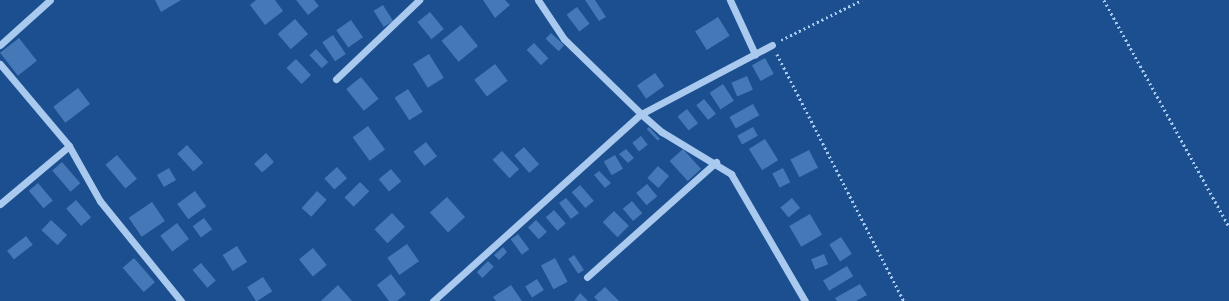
<!DOCTYPE html>
<html>
<head>
<meta charset="utf-8">
<style>
	body { margin:0 }
	#map { position:relative; width:1229px; height:301px; overflow:hidden; background:#1b4f8f; font-family:"Fira Sans",sans-serif }
	div>[style] { position:absolute }
	[style*='--x'] { left:calc(var(--x)*1px); top:calc(var(--y)*1px); width:calc(var(--w)*1px); rotate:calc(var(--a)*1deg) }
	.building>* { inset:0; background:#4478b7; transform-origin:0 0 }
	.path>* { height:2.5px; margin-top:-1.25px; transform-origin:0; background:repeating-linear-gradient(90deg,#a9c9ee 0 2px,transparent 0 5px) }
	.minor>* { height:7px; margin:-3.5px; padding:0 3.5px; transform-origin:3.5px; border-radius:3.5px; background:#a9c9ee }
	span { translate:-50% -50%; white-space:nowrap; text-align:center; line-height:1.15; -webkit-text-stroke:3px #1b4f8f; paint-order:stroke }
</style>
</head>
<body>
<div id="map">
	<div class="building">
		<div style="clip-path:polygon(155px 0,181px 0,161px 12px)"></div>
		<div style="clip-path:polygon(256px 0,275px 0,283px 11px,265px 25px,250px 5px)"></div>
		<div style="clip-path:polygon(296px 0,314px 0,319px 6px,308px 15px)"></div>
		<div style="clip-path:polygon(483px 0,505px 0,510px 5px,495px 18px)"></div>
		<div style="clip-path:polygon(585px 0,595px 0,606px 17px,599px 21px)"></div>
		<div style="left:383px;top:5px;width:19px;height:11px;rotate:58deg"></div>
		<div style="left:577px;top:7px;width:21px;height:13px;rotate:53deg"></div>
		<div style="left:430px;top:12px;width:22px;height:16px;rotate:51deg"></div>
		<div style="left:718px;top:17px;width:22px;height:27px;rotate:58deg"></div>
		<div style="left:295px;top:19px;width:20px;height:23px;rotate:49deg"></div>
		<div style="left:351px;top:20px;width:21px;height:18px;rotate:55deg"></div>
		<div style="left:461px;top:25px;width:27px;height:25px;rotate:51deg"></div>
		<div style="left:551px;top:33px;width:18px;height:8px;rotate:43deg"></div>
		<div style="left:333px;top:35px;width:23px;height:13px;rotate:56deg"></div>
		<div style="left:19px;top:38px;width:29px;height:24px;rotate:52deg"></div>
		<div style="left:534px;top:43px;width:21px;height:10px;rotate:47deg"></div>
		<div style="left:316px;top:49px;width:18px;height:9px;rotate:47deg"></div>
		<div style="left:429px;top:54px;width:28px;height:19px;rotate:58deg"></div>
		<div style="left:765px;top:58px;width:18px;height:15px;rotate:61deg"></div>
		<div style="left:296px;top:59px;width:22px;height:13px;rotate:47deg"></div>
		<div style="left:495px;top:64px;width:21px;height:26px;rotate:53deg"></div>
		<div style="left:655px;top:73px;width:16px;height:22px;rotate:55deg"></div>
		<div style="left:747px;top:76px;width:15px;height:17px;rotate:67deg"></div>
		<div style="left:361px;top:77px;width:28px;height:19px;rotate:51deg"></div>
		<div style="left:723px;top:84px;width:20px;height:16px;rotate:57deg"></div>
		<div style="left:78px;top:88px;width:20px;height:31px;rotate:53deg"></div>
		<div style="left:408px;top:89px;width:27px;height:16px;rotate:57deg"></div>
		<div style="left:704px;top:99px;width:19px;height:10px;rotate:51deg"></div>
		<div style="left:753px;top:104px;width:13px;height:27px;rotate:61deg"></div>
		<div style="left:687px;top:109px;width:18px;height:12px;rotate:52deg"></div>
		<div style="left:368px;top:126px;width:29px;height:19px;rotate:54deg"></div>
		<div style="left:649px;top:127px;width:16px;height:3px;rotate:47deg"></div>
		<div style="left:753px;top:127px;width:10px;height:18px;rotate:61deg"></div>
		<div style="left:641px;top:136px;width:11px;height:11px;rotate:52deg"></div>
		<div style="left:765px;top:139px;width:25px;height:19px;rotate:58deg"></div>
		<div style="left:426px;top:142px;width:18px;height:16px;rotate:52deg"></div>
		<div style="left:187px;top:145px;width:24px;height:13px;rotate:48deg"></div>
		<div style="left:524px;top:147px;width:23px;height:13px;rotate:49deg"></div>
		<div style="clip-path:polygon(626px 149px,634px 158px,628px 163px,619px 154px)"></div>
		<div style="left:683px;top:149px;width:27px;height:18px;rotate:48deg"></div>
		<div style="left:809px;top:150px;width:20px;height:21px;rotate:63deg"></div>
		<div style="left:502px;top:151px;width:25px;height:13px;rotate:47deg"></div>
		<div style="left:266px;top:153px;width:12px;height:16px;rotate:48deg"></div>
		<div style="left:117px;top:155px;width:31px;height:15px;rotate:50deg"></div>
		<div style="left:615px;top:155px;width:16px;height:13px;rotate:60deg"></div>
		<div style="left:62px;top:162px;width:28px;height:13px;rotate:49deg"></div>
		<div style="left:658px;top:166px;width:15px;height:16px;rotate:42deg"></div>
		<div style="left:337px;top:167px;width:15px;height:17px;rotate:48deg"></div>
		<div style="left:169px;top:168px;width:14px;height:14px;rotate:60deg"></div>
		<div style="left:783px;top:168px;width:16px;height:12px;rotate:63deg"></div>
		<div style="left:391px;top:169px;width:16px;height:16px;rotate:50deg"></div>
		<div style="clip-path:polygon(599px 171px,611px 183px,605px 188px,594px 175px)"></div>
		<div style="left:360px;top:182px;width:13px;height:22px;rotate:45deg"></div>
		<div style="left:38px;top:183px;width:23px;height:12px;rotate:50deg"></div>
		<div style="left:647px;top:184px;width:16px;height:14px;rotate:50deg"></div>
		<div style="left:580px;top:185px;width:21px;height:11px;rotate:49deg"></div>
		<div style="left:195px;top:191px;width:19px;height:22px;rotate:54deg"></div>
		<div style="left:317px;top:191px;width:13px;height:23px;rotate:42deg"></div>
		<div style="left:447px;top:197px;width:27px;height:23px;rotate:48deg"></div>
		<div style="clip-path:polygon(566px 198px,579px 213px,571px 219px,559px 203px)"></div>
		<div style="left:792px;top:198px;width:13px;height:15px;rotate:51deg"></div>
		<div style="left:76px;top:200px;width:23px;height:13px;rotate:49deg"></div>
		<div style="left:632px;top:201px;width:16px;height:12px;rotate:50deg"></div>
		<div style="left:152px;top:202px;width:23px;height:28px;rotate:56deg"></div>
		<div style="left:554px;top:210px;width:18px;height:11px;rotate:49deg"></div>
		<div style="left:614px;top:211px;width:21px;height:16px;rotate:45deg"></div>
		<div style="left:392px;top:213px;width:19px;height:24px;rotate:47deg"></div>
		<div style="left:810px;top:214px;width:24px;height:24px;rotate:60deg"></div>
		<div style="left:204px;top:218px;width:14px;height:14px;rotate:54deg"></div>
		<div style="left:51px;top:220px;width:22px;height:14px;rotate:43deg"></div>
		<div style="left:536px;top:220px;width:16px;height:11px;rotate:47deg"></div>
		<div style="left:177px;top:223px;width:20px;height:21px;rotate:53deg"></div>
		<div style="left:518px;top:234px;width:19px;height:9px;rotate:54deg"></div>
		<div style="left:26px;top:236px;width:11px;height:24px;rotate:52deg"></div>
		<div style="left:841px;top:237px;width:20px;height:14px;rotate:57deg"></div>
		<div style="left:407px;top:244px;width:21px;height:24px;rotate:55deg"></div>
		<div style="left:237px;top:246px;width:19px;height:17px;rotate:58deg"></div>
		<div style="clip-path:polygon(503px 247px,507px 252px,499px 260px,494px 255px)"></div>
		<div style="left:313px;top:248px;width:22px;height:18px;rotate:51deg"></div>
		<div style="left:824px;top:254px;width:11px;height:14px;rotate:68deg"></div>
		<div style="left:574px;top:255px;width:18px;height:7px;rotate:56deg"></div>
		<div style="left:134px;top:258px;width:32px;height:15px;rotate:49deg"></div>
		<div style="left:555px;top:258px;width:27px;height:16px;rotate:62deg"></div>
		<div style="left:488px;top:261px;width:8px;height:16px;rotate:45deg"></div>
		<div style="left:201px;top:263px;width:23px;height:11px;rotate:50deg"></div>
		<div style="left:847px;top:266px;width:12px;height:28px;rotate:59deg"></div>
		<div style="clip-path:polygon(391px 274px,406px 294px,397px 301px,389px 301px,377px 285px)"></div>
		<div style="left:263px;top:277px;width:17px;height:19px;rotate:57deg"></div>
		<div style="left:537px;top:279px;width:13px;height:14px;rotate:58deg"></div>
		<div style="clip-path:polygon(860px 284px,867px 295px,856px 301px,837px 301px,835px 298px)"></div>
		<div style="clip-path:polygon(338px 285px,352px 301px,321px 301px)"></div>
		<div style="clip-path:polygon(511px 285px,522px 301px,496px 301px,493px 297px)"></div>
		<div style="clip-path:polygon(605px 287px,619px 301px,598px 301px,594px 297px)"></div>
		<div style="clip-path:polygon(580px 293px,588px 301px,574px 301px)"></div>
	</div>
	<div class="path">
		<div style="--x:1104;--y:0;--w:258;--a:61.1"></div>
		<div style="--x:781;--y:40;--w:90;--a:-26.3"></div>
		<div style="--x:777;--y:54;--w:278;--a:62.8"></div>
	</div>
	<div class="minor">
		<div style="--x:538;--y:0;--w:47;--a:56.3"></div>
		<div style="--x:564;--y:39;--w:107;--a:44.2"></div>
		<div style="--x:641;--y:114;--w:28;--a:41"></div>
		<div style="--x:662;--y:132;--w:81;--a:31.3"></div>
		<div style="--x:731;--y:174;--w:147;--a:59.8"></div>
		<div style="--x:730;--y:0;--w:60;--a:65.2"></div>
		<div style="--x:0;--y:45;--w:67;--a:-42"></div>
		<div style="--x:0;--y:64;--w:107;--a:49.9"></div>
		<div style="--x:69;--y:146;--w:63;--a:60.6"></div>
		<div style="--x:100;--y:201;--w:129;--a:51"></div>
		<div style="--x:336;--y:79;--w:115;--a:-43.6"></div>
		<div style="--x:0;--y:204;--w:90;--a:-40"></div>
		<div style="--x:587;--y:277;--w:173;--a:-41.7"></div>
		<div style="--x:433;--y:301;--w:280;--a:-42"></div>
		<div style="--x:641;--y:114;--w:148;--a:-27.8"></div>
	</div>
</div>
</body>
</html>
